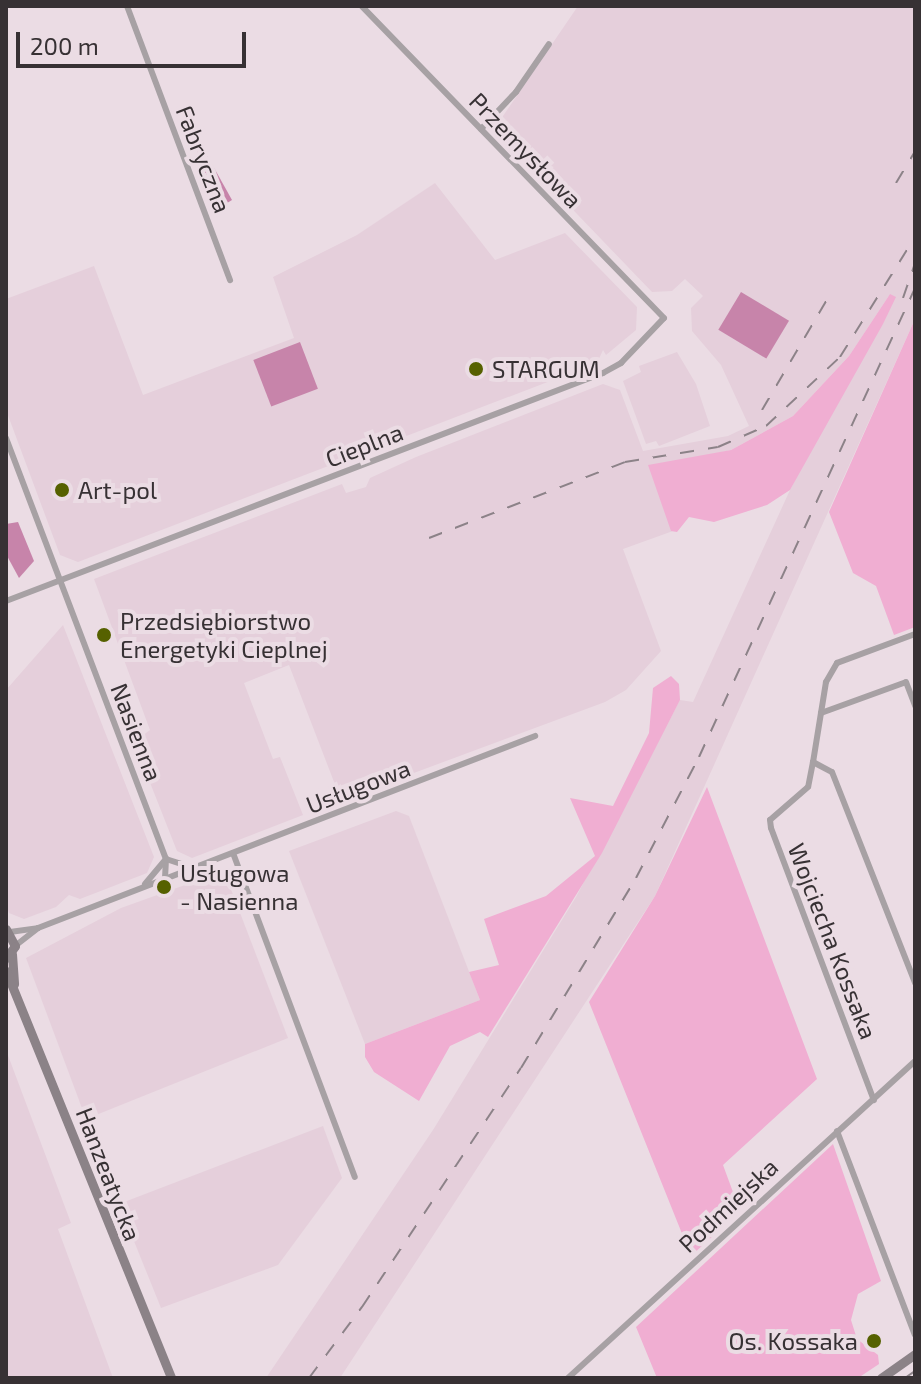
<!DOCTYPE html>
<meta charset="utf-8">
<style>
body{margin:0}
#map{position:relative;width:921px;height:1384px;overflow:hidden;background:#ebdce4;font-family:"Exo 2",sans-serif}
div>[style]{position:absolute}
.built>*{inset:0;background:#e5cfdb}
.green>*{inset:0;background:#f0aed2}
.water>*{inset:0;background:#c784aa;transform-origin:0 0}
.street>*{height:6px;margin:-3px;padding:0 3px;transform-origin:3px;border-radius:3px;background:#a7a1a4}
.secondary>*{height:9px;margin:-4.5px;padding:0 4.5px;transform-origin:4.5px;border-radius:4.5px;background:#8b8287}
.rail>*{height:2px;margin-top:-1px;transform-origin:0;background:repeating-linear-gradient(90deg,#8c8288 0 14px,transparent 0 28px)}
.dots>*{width:22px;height:22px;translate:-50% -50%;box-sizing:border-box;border:4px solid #ebdce4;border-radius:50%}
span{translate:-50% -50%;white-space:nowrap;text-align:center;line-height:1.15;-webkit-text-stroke:8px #ebdce4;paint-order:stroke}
.street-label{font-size:24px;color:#373134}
.poi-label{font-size:24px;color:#373134}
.left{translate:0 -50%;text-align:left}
.right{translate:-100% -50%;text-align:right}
.frame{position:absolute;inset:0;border:8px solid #373134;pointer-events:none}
.scale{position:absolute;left:16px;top:32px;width:230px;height:36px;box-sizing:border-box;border:4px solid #373134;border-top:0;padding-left:10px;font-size:24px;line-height:28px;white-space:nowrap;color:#373134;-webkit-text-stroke:6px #ebdce4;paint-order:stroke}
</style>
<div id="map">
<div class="built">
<i style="clip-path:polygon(578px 6px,915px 6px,915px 319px,655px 896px,340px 1378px,266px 1378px,433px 1130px,576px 897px,680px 700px,693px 702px,790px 490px,890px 294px,849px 356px,793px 416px,731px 450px,695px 458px,673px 531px,623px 549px,661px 651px,626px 690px,605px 702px,341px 800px,289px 665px,244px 683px,273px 759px,280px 757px,303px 815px,192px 858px,177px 851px,134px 742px,150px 730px,94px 579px,342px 484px,346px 493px,366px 487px,370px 478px,416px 457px,603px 384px,620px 390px,643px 451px,728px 436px,749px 426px,721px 365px,692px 331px,691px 308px,703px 296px,685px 279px,672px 291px,652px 292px,503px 137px,503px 116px)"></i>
<i style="clip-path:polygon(435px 183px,495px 260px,565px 233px,637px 307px,636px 330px,606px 355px,603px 350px,597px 363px,78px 562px,60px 555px,6px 410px,6px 299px,94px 266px,143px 395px,294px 338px,273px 277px,357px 235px)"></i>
<i style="clip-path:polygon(677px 352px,696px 384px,710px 426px,659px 446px,656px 441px,646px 444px,623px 381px,641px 372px,639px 366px)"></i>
<i style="clip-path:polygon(63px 625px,154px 857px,147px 873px,80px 899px,69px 895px,56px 907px,24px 919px,9px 913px,6px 905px,6px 690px)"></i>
<i style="clip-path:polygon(396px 811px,409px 816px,480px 1000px,365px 1044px,289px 851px)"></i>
<i style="clip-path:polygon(224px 871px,288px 1038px,86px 1119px,26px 958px,121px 908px)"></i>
<i style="clip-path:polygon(6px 1050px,71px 1223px,58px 1229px,113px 1378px,6px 1378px)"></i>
<i style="clip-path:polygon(323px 1126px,342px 1178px,278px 1265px,161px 1308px,119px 1204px)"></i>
</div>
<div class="green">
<i style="clip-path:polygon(890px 294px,896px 297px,883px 324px,790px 490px,767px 505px,714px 522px,689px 517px,677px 532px,671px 531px,648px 465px,731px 450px,793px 416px,849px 356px)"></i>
<i style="clip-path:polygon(915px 319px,915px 627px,894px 635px,876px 586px,853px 573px,829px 512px)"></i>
<i style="clip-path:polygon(671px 676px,679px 684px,680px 700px,602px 853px,488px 1037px,480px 1032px,450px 1046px,419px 1101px,374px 1072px,365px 1057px,365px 1044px,480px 1000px,469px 972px,499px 965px,484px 919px,546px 896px,595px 856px,570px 798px,613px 806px,649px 733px,653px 688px)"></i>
<i style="clip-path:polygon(707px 787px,817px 1079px,723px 1165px,740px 1211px,691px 1256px,589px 1002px,655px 896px)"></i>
<i style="clip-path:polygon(833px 1144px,881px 1281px,858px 1294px,851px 1320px,857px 1339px,878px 1355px,879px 1364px,858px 1378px,657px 1378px,636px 1327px)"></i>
</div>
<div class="water">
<i style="clip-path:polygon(203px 148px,232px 200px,219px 208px,197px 151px)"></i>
<i style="left:741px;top:292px;width:56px;height:44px;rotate:31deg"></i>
<i style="left:300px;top:342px;width:50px;height:50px;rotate:69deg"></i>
<i style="clip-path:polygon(18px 522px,34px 561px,19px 578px,6px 554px,6px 524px)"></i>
</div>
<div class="street">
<i style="left:127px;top:6px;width:293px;rotate:69.4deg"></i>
<i style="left:481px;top:129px;width:51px;rotate:-46.6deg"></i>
<i style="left:516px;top:92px;width:58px;rotate:-55.5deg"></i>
<i style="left:6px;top:438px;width:450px;rotate:69.2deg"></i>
<i style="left:166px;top:859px;width:20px;rotate:93deg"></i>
<i style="left:6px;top:601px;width:639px;rotate:-20.9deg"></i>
<i style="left:603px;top:373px;width:21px;rotate:-29deg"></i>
<i style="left:621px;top:363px;width:62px;rotate:-46.3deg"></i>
<i style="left:664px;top:318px;width:434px;rotate:-134.1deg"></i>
<i style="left:915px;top:634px;width:83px;rotate:159.6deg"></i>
<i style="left:837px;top:663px;width:22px;rotate:120deg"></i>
<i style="left:826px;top:682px;width:81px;rotate:99.2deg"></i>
<i style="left:813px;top:762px;width:21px;rotate:28deg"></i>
<i style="left:832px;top:772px;width:227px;rotate:68.5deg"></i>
<i style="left:821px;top:713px;width:90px;rotate:-20deg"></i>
<i style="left:906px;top:682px;width:26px;rotate:69deg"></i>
<i style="left:813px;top:762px;width:25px;rotate:101deg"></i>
<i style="left:808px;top:787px;width:50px;rotate:139deg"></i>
<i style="left:770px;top:820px;width:8px;rotate:83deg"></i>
<i style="left:771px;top:828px;width:291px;rotate:69.3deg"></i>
<i style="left:233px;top:853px;width:346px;rotate:69.4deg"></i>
<i style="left:166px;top:859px;width:28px;rotate:18deg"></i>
<i style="left:145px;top:884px;width:33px;rotate:-50deg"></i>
<i style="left:10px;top:932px;width:28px;rotate:-8deg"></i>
<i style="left:38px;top:928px;width:533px;rotate:-21.12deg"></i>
<i style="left:15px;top:946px;width:29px;rotate:-38deg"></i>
<i style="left:837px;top:1131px;width:218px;rotate:69.1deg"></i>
<i style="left:568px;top:1378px;width:470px;rotate:-42.4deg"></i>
</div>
<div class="secondary">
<i style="left:6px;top:929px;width:19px;rotate:62deg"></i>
<i style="left:15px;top:946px;width:15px;rotate:127deg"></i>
<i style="left:12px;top:954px;width:30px;rotate:86deg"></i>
<i style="left:6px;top:971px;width:439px;rotate:67.9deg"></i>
<i style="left:881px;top:1378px;width:42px;rotate:-35.2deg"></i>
</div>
<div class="rail">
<i style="left:896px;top:183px;width:37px;rotate:-59deg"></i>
<i style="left:903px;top:298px;width:36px;rotate:-71deg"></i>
<i style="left:762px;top:410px;width:138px;rotate:-59.5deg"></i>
<i style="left:429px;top:538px;width:210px;rotate:-21.2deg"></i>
<i style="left:625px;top:462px;width:94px;rotate:-9.2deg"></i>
<i style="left:718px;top:447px;width:52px;rotate:-23.6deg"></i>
<i style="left:766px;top:426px;width:101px;rotate:-43deg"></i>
<i style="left:840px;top:357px;width:142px;rotate:-58deg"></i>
<i style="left:309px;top:1378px;width:89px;rotate:-53.3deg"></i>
<i style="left:362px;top:1307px;width:287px;rotate:-56.4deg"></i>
<i style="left:521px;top:1068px;width:222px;rotate:-58.8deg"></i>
<i style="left:636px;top:878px;width:136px;rotate:-62.5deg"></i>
<i style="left:699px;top:757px;width:516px;rotate:-65.27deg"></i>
<i style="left:905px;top:1378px;width:12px;rotate:-35deg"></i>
</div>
<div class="dots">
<i style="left:476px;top:369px;background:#566100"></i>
<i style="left:62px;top:490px;background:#566100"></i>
<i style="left:104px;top:635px;background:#566100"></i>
<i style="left:164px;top:887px;background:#566100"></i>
<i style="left:874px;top:1341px;background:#566100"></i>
</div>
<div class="street-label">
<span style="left:526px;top:150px;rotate:46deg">Przemysłowa</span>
<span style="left:204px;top:159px;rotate:69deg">Fabryczna</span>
<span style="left:364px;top:445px;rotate:-21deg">Cieplna</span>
<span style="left:137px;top:732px;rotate:69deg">Nasienna</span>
<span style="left:358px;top:786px;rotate:-21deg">Usługowa</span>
<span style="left:833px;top:941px;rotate:69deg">Wojciecha Kossaka</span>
<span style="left:109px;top:1174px;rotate:69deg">Hanzeatycka</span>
<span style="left:728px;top:1205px;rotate:-43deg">Podmiejska</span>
</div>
<div class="poi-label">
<span class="left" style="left:492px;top:369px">STARGUM</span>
<span class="left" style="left:78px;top:490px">Art-pol</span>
<span class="left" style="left:120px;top:635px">Przedsiębiorstwo<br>Energetyki Cieplnej</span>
<span class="left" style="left:180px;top:887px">Usługowa<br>- Nasienna</span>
<span class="right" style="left:858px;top:1341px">Os. Kossaka</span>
</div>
<div class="frame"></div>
<div class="scale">200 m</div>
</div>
